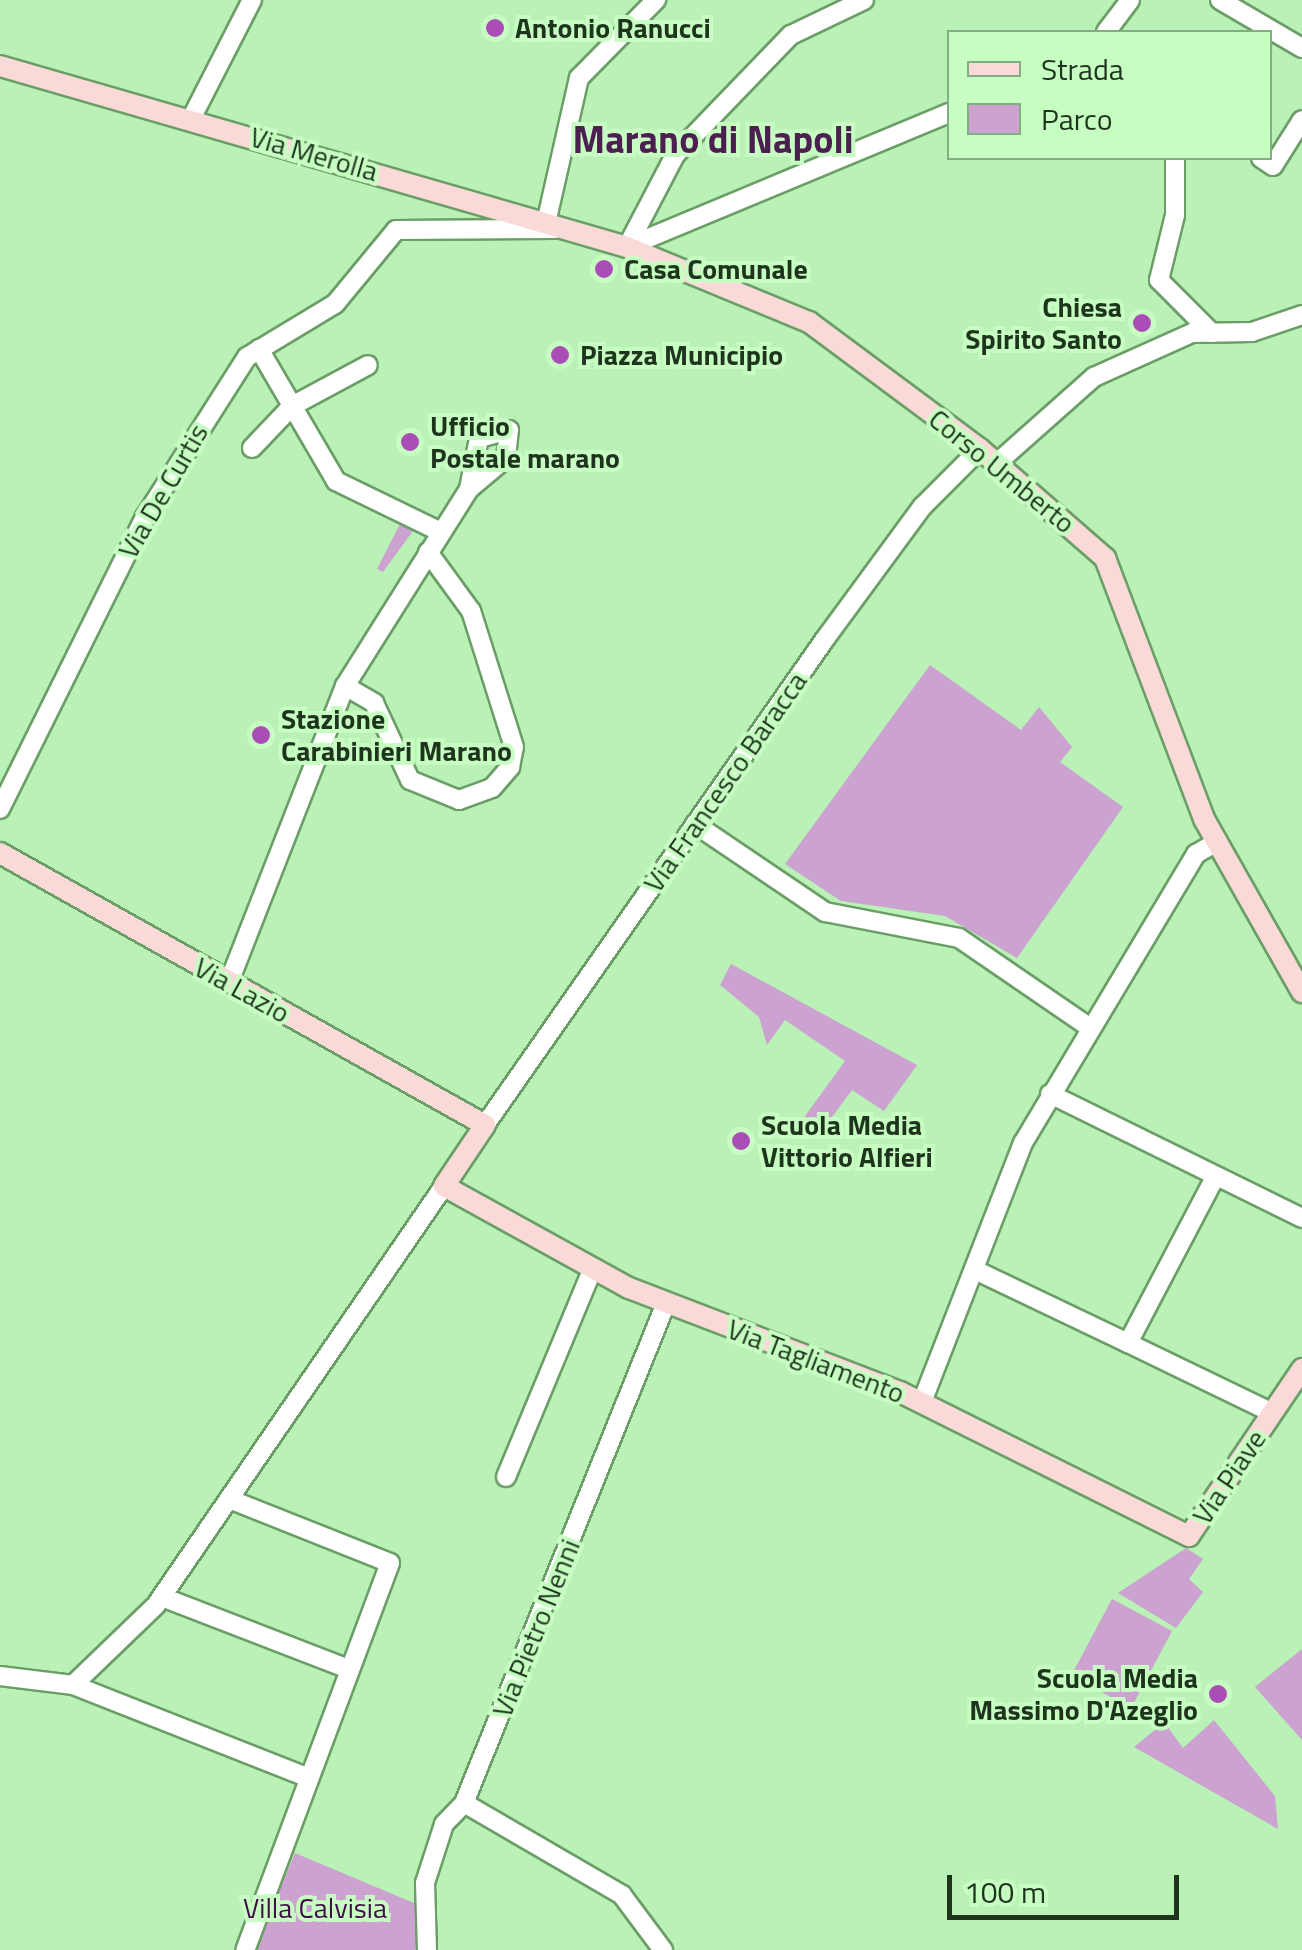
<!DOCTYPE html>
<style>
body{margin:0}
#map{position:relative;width:1302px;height:1950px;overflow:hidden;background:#baf1b6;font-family:"Titillium Web",sans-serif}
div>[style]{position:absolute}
.green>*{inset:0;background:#cca2d1;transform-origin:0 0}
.roads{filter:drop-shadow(2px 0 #6b9e67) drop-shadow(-2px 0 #6b9e67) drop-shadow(0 2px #6b9e67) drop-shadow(0 -2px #6b9e67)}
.minor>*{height:18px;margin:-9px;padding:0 9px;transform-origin:9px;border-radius:9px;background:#fff}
.major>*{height:20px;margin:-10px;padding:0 10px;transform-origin:10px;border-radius:10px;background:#fadad9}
.dots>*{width:28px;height:28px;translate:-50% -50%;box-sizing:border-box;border:5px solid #c7ffc3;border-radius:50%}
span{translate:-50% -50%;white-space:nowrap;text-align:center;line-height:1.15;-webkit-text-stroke:8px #c7ffc3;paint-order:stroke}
.poi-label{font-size:28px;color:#1e341d;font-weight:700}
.left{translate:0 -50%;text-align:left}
.right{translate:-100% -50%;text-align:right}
.street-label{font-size:28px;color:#1e341d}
.park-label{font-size:28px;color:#410d48}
.district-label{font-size:38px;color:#4c1f51;font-weight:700}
.legend{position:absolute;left:947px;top:30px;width:325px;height:130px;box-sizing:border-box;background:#c7ffc3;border:2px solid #83ae81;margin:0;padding:12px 18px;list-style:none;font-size:30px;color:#1e341d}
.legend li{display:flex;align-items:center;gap:20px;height:50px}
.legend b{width:50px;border:2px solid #83ae81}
.scale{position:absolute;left:947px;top:1875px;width:232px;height:45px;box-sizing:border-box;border:5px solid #1e341d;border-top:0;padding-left:12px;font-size:30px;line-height:35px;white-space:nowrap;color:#1e341d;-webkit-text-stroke:8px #c7ffc3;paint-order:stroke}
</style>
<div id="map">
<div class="green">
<i style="clip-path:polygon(404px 516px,418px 524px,383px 572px,377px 569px)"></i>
<i style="clip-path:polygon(930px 665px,1021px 730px,1039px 707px,1072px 747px,1060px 762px,1123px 807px,1017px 958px,945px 916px,841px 901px,785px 864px)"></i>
<i style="clip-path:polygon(731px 964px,917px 1065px,884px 1111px,852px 1090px,818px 1136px,800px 1123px,845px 1061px,785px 1020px,767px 1045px,759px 1017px,720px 985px)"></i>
<i style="clip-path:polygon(1186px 1548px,1203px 1559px,1189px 1579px,1203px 1592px,1176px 1628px,1118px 1593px)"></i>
<i style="left:1112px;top:1599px;width:68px;height:87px;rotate:28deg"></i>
<i style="clip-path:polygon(1302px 1649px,1302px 1740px,1255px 1687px)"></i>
<i style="clip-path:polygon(1177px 1712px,1169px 1729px,1183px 1748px,1214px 1720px,1275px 1796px,1278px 1829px,1134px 1747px)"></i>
<i style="clip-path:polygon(295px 1853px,421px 1906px,416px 1950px,254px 1950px)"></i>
</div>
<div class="roads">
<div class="minor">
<i style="left:1220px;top:0;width:95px;rotate:30.3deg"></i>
<i style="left:1106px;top:32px;width:40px;rotate:-53deg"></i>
<i style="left:191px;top:119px;width:134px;rotate:-62.9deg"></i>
<i style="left:1175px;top:158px;width:57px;rotate:90deg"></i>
<i style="left:1175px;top:215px;width:67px;rotate:103.8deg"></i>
<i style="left:1159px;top:280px;width:75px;rotate:45deg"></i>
<i style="left:1261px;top:158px;width:14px;rotate:34deg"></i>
<i style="left:1273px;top:166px;width:54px;rotate:-57.8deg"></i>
<i style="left:546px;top:223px;width:149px;rotate:-77.2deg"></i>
<i style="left:579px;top:78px;width:110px;rotate:-45.4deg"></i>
<i style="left:627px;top:247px;width:104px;rotate:-62.4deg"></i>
<i style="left:675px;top:155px;width:167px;rotate:-46deg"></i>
<i style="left:791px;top:35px;width:81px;rotate:-25.6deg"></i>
<i style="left:627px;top:247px;width:349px;rotate:-22.6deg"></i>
<i style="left:259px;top:349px;width:153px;rotate:59.7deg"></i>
<i style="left:336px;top:481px;width:117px;rotate:25.9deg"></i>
<i style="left:252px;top:448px;width:58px;rotate:-46.4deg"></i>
<i style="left:292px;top:406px;width:86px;rotate:-28.3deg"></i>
<i style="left:997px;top:463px;width:130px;rotate:-41.6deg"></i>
<i style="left:1094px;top:377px;width:107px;rotate:-24.2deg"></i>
<i style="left:1192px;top:333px;width:60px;rotate:-1deg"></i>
<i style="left:1252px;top:332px;width:53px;rotate:-18.8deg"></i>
<i style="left:345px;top:686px;width:34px;rotate:30deg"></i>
<i style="left:374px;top:703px;width:85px;rotate:64.9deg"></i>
<i style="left:410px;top:780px;width:53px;rotate:22.2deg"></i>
<i style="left:459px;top:800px;width:35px;rotate:-20deg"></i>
<i style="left:492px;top:788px;width:28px;rotate:-49deg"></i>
<i style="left:510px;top:767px;width:20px;rotate:-79deg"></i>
<i style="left:514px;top:747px;width:143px;rotate:-107.5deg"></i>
<i style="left:471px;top:611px;width:73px;rotate:-126.1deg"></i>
<i style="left:0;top:809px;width:326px;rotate:-63.6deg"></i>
<i style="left:145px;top:517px;width:190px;rotate:-57.5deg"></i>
<i style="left:247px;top:357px;width:103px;rotate:-31.1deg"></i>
<i style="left:335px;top:304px;width:96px;rotate:-50.5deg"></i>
<i style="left:396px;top:230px;width:159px;rotate:-0.4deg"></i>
<i style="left:695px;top:824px;width:157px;rotate:34.1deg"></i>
<i style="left:825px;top:912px;width:136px;rotate:11deg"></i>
<i style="left:959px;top:938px;width:158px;rotate:34.4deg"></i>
<i style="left:229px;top:982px;width:318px;rotate:-68.6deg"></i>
<i style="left:345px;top:686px;width:233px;rotate:-57.8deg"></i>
<i style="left:469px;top:489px;width:48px;rotate:-40deg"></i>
<i style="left:506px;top:458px;width:28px;rotate:-84deg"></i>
<i style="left:509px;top:430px;width:31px;rotate:165deg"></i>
<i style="left:479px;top:438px;width:52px;rotate:101.1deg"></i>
<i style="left:1050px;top:1094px;width:281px;rotate:26.2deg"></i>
<i style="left:485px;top:1125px;width:593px;rotate:-55.02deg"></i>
<i style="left:825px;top:639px;width:164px;rotate:-53.7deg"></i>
<i style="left:922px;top:507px;width:82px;rotate:-45deg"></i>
<i style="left:975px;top:1270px;width:170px;rotate:25.5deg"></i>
<i style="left:1128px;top:1343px;width:187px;rotate:-62.3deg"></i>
<i style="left:1128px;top:1343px;width:161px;rotate:25.8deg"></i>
<i style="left:922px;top:1402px;width:278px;rotate:-68.7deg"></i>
<i style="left:1023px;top:1143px;width:337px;rotate:-59.1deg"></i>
<i style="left:1196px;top:854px;width:22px;rotate:-30deg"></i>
<i style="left:506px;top:1477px;width:226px;rotate:-67.4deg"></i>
<i style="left:229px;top:1499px;width:173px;rotate:21.7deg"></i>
<i style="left:390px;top:1563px;width:413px;rotate:110.5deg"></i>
<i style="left:162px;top:1597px;width:192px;rotate:21.1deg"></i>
<i style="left:0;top:1676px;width:74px;rotate:7deg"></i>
<i style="left:73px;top:1685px;width:115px;rotate:-43.9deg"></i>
<i style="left:156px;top:1605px;width:508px;rotate:-55.5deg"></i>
<i style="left:73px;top:1685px;width:254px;rotate:21.5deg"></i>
<i style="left:464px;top:1803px;width:183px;rotate:30.2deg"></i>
<i style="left:622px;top:1895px;width:69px;rotate:53.3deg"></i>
<i style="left:427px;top:1950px;width:67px;rotate:-91.7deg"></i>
<i style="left:425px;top:1883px;width:62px;rotate:-72.1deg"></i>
<i style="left:444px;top:1824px;width:29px;rotate:-46deg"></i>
<i style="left:464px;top:1803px;width:539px;rotate:-68deg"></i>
</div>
<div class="major">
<i style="left:0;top:66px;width:653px;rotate:16.1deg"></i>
<i style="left:627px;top:247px;width:197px;rotate:22.4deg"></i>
<i style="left:809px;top:322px;width:213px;rotate:36.6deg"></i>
<i style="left:980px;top:449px;width:166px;rotate:41.1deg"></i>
<i style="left:1105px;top:558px;width:279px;rotate:69.2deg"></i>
<i style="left:1204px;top:819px;width:199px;rotate:60.5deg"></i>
<i style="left:0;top:853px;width:556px;rotate:29.28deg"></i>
<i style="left:485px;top:1125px;width:73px;rotate:123.9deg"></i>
<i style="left:444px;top:1186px;width:211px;rotate:28.9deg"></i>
<i style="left:629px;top:1288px;width:290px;rotate:21deg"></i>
<i style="left:900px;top:1392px;width:323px;rotate:26.5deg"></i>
<i style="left:1189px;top:1536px;width:202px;rotate:-55.9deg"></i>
</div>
</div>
<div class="dots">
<i style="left:495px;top:28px;background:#aa4db6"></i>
<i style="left:604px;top:269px;background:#aa4db6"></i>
<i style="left:1142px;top:323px;background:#aa4db6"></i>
<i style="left:560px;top:355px;background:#aa4db6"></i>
<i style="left:410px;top:442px;background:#aa4db6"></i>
<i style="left:261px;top:735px;background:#aa4db6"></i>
<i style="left:741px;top:1141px;background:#aa4db6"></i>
<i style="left:1218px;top:1694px;background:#aa4db6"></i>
</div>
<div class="poi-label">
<span class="left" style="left:515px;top:28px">Antonio Ranucci</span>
<span class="left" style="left:624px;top:269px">Casa Comunale</span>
<span class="right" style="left:1122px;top:323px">Chiesa<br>Spirito Santo</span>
<span class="left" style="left:580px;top:355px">Piazza Municipio</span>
<span class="left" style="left:430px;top:442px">Ufficio<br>Postale marano</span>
<span class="left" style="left:281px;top:735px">Stazione<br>Carabinieri Marano</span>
<span class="left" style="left:761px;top:1141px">Scuola Media<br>Vittorio Alfieri</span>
<span class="right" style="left:1198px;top:1694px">Scuola Media<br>Massimo D'Azeglio</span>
</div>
<div class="street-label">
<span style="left:314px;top:154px;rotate:16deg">Via Merolla</span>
<span style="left:1002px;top:471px;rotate:39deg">Corso Umberto</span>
<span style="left:163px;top:491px;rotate:-60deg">Via De Curtis</span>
<span style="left:725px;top:782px;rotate:-55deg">Via Francesco Baracca</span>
<span style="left:242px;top:990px;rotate:29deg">Via Lazio</span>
<span style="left:816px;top:1361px;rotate:21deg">Via Tagliamento</span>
<span style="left:1229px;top:1477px;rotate:-56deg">Via Piave</span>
<span style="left:536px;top:1628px;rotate:-68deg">Via Pietro Nenni</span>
</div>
<div class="park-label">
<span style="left:315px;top:1908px">Villa Calvisia</span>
</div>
<div class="district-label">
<span style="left:713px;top:140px">Marano di Napoli</span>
</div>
<ul class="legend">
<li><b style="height:12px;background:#fadad9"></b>Strada</li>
<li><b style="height:28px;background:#cca2d1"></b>Parco</li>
</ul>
<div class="scale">100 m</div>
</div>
